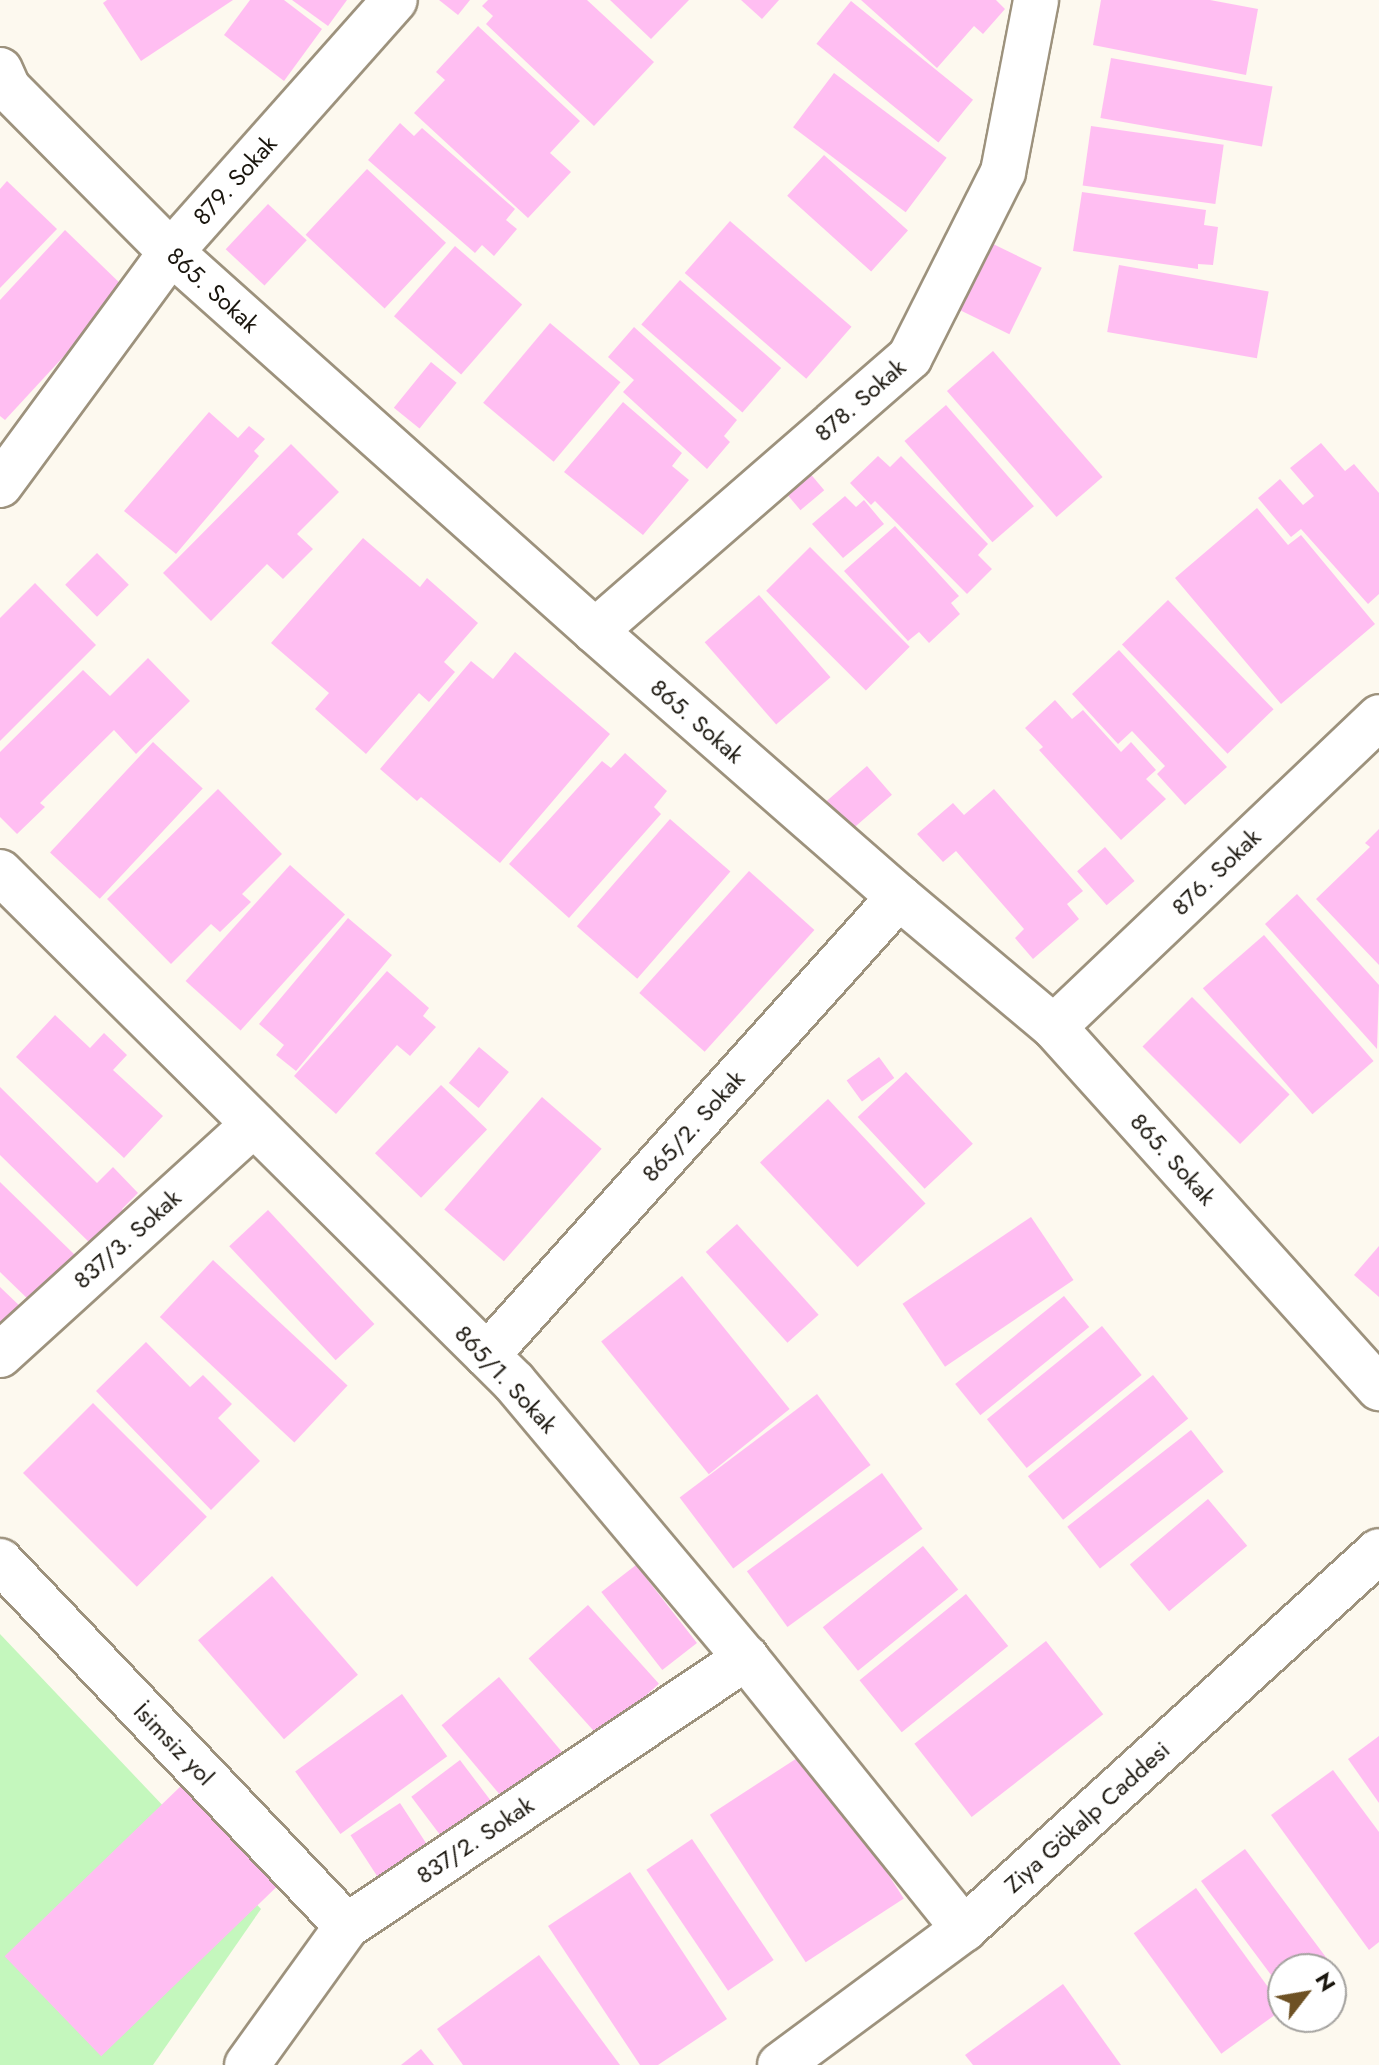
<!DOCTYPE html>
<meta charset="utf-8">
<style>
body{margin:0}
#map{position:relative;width:1379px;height:2065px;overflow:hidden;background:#fdf9ef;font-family:Jost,sans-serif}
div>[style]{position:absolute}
.green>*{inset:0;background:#c4f7bd}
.building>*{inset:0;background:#ffbef2;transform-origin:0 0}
.roads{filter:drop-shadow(2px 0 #9d927d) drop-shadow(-2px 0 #9d927d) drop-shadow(0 2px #9d927d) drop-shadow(0 -2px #9d927d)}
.minor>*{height:44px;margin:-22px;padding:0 22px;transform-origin:22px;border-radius:22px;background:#fff}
.secondary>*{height:44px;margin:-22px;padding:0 22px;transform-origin:22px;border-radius:22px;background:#fff}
span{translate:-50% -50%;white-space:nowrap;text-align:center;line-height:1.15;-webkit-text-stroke:7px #fff;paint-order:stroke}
.street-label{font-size:24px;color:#1b170f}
.north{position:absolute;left:1267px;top:1953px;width:80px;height:80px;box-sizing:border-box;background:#fff;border:2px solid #a4a29f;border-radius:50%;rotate:59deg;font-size:22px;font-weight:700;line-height:32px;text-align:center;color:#1b170f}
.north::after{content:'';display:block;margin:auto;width:28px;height:36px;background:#6e5124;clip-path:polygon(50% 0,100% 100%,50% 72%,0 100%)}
</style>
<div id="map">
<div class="green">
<i style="clip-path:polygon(0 1634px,261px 1909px,153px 2065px,0 2065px)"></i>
</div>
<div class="building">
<i style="clip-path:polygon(107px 0,233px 0,141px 61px,103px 3px)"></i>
<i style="clip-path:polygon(250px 0,284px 0,322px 29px,284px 81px,224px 35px)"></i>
<i style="clip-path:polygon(292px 0,347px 0,328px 26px)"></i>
<i style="clip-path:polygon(439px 0,470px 0,458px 15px)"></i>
<i style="clip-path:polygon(488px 0,587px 0,654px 62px,594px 126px,486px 24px,493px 16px,482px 6px)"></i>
<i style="clip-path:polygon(610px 0,689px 0,651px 39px)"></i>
<i style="clip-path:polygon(741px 0,779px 0,762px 19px)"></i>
<i style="clip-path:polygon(861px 0,996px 0,1005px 9px,983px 34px,974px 26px,937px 68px)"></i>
<i style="clip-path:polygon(1101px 0,1210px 0,1258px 9px,1246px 75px,1093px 45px)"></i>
<i style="left:851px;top:1px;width:157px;height:55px;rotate:39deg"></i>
<i style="clip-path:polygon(478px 26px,580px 121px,550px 153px,571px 172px,528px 218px,414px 113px,445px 80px,436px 72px)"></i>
<i style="left:1111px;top:58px;width:164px;height:61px;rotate:10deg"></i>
<i style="left:834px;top:73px;width:141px;height:68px;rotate:37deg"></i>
<i style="clip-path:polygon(400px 123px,414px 136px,422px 128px,515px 209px,506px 220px,517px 229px,494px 256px,482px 245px,475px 253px,368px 160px)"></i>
<i style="left:1091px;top:126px;width:134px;height:60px;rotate:8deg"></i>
<i style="left:824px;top:155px;width:113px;height:55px;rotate:42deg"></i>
<i style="left:367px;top:169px;width:108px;height:90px;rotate:43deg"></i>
<i style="clip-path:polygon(7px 181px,57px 229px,0 288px,0 189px)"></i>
<i style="clip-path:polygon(1082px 192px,1206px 210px,1204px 225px,1218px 227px,1213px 265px,1198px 264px,1198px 269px,1073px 251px)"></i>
<i style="left:268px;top:204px;width:53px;height:62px;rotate:43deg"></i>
<i style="left:730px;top:221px;width:161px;height:69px;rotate:41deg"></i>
<i style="clip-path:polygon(65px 230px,126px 289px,5px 420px,0 416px,0 300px)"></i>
<i style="left:987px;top:241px;width:61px;height:74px;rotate:26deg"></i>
<i style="left:455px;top:246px;width:89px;height:93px;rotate:41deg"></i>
<i style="left:1119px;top:265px;width:152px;height:68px;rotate:10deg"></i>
<i style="left:680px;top:280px;width:134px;height:59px;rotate:41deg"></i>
<i style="left:550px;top:323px;width:92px;height:104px;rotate:40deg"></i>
<i style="clip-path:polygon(634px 327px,737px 420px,724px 436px,730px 442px,707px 469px,623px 392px,634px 380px,608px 357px)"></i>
<i style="left:993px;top:351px;width:167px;height:61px;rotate:49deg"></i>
<i style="left:431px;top:362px;width:33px;height:59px;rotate:39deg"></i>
<i style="clip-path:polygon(623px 402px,682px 453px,672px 466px,689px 480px,643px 535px,564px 472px)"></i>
<i style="left:946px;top:405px;width:134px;height:55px;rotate:49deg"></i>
<i style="clip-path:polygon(209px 412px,238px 438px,249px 426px,265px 439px,254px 451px,259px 456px,176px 554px,124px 511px)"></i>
<i style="clip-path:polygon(1321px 443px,1345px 471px,1354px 464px,1379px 493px,1379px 594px,1368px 604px,1301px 529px,1291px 537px,1258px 498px,1280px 479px,1303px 505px,1314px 496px,1290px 468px)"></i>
<i style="clip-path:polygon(291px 444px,339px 492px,297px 534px,313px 549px,283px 579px,267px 564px,211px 621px,163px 573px)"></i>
<i style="clip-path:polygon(878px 456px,890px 467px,901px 456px,988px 544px,978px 555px,992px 569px,967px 594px,875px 501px,871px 505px,850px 483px)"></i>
<i style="left:803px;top:465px;width:33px;height:31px;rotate:50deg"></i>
<i style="clip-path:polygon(845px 496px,856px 507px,864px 500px,884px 524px,843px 558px,812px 524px)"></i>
<i style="clip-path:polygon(1257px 508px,1288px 545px,1301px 535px,1375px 624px,1281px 704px,1175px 578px)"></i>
<i style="clip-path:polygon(895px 526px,959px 596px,951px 603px,960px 614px,929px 643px,919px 632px,908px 641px,844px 571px)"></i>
<i style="clip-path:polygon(363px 538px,420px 587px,427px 578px,478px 623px,444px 662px,455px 672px,429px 702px,419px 693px,366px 754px,315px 709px,329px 693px,271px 643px)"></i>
<i style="left:810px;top:547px;width:141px;height:62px;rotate:45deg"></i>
<i style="left:97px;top:553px;width:45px;height:45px;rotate:45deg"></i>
<i style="clip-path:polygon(35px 583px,96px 645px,0 741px,0 618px)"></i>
<i style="left:759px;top:595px;width:109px;height:72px;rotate:49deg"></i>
<i style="left:1168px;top:600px;width:152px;height:64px;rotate:46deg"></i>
<i style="clip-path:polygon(1119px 650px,1227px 767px,1185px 805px,1157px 774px,1165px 766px,1132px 731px,1118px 744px,1072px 694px)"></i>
<i style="clip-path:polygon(515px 652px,610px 734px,500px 863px,421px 797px,417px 801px,380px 769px,471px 661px,493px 679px)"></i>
<i style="clip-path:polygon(148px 658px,190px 701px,136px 754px,114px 730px,40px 803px,45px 807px,17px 834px,0 817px,0 752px,83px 670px,110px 696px)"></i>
<i style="clip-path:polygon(1055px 700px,1072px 719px,1083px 710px,1121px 752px,1131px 742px,1156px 770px,1146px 779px,1166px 799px,1121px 840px,1039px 750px,1043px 747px,1025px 728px)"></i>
<i style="left:153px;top:742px;width:68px;height:151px;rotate:43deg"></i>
<i style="clip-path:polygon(625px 753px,667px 791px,654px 807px,661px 814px,569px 918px,509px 864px,602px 761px,611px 768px)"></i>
<i style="left:867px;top:766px;width:38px;height:58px;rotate:49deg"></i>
<i style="clip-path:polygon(218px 789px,282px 854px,242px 894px,251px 902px,220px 932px,211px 924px,171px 964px,107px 899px)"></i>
<i style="clip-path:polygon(994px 789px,1083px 891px,1067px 904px,1079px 919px,1033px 959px,1015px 938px,1024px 929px,956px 851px,943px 862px,917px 834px,953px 803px,964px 815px)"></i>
<i style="left:670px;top:819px;width:80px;height:142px;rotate:41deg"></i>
<i style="clip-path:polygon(1379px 829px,1379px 965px,1316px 899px,1370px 847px,1365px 843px)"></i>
<i style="left:1105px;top:847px;width:45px;height:37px;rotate:49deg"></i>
<i style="left:290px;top:865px;width:74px;height:156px;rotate:42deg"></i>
<i style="left:749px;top:871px;width:88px;height:164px;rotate:42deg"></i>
<i style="clip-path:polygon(1297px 894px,1379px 985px,1377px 1049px,1265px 924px)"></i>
<i style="clip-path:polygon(348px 918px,392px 955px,296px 1071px,276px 1055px,284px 1045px,259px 1024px)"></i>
<i style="left:1264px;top:935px;width:167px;height:81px;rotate:49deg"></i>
<i style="clip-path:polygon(387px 971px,429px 1008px,423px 1016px,436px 1027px,410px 1056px,397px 1045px,336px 1114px,294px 1076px)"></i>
<i style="left:1192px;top:997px;width:138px;height:70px;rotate:45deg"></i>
<i style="clip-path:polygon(55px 1015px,90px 1048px,104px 1033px,127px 1055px,113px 1070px,163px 1116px,124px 1158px,16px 1057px)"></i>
<i style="left:479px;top:1047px;width:39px;height:47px;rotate:40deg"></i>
<i style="left:879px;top:1057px;width:26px;height:40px;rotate:54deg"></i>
<i style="left:906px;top:1072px;width:98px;height:66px;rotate:47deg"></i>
<i style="left:441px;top:1085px;width:64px;height:95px;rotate:44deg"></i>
<i style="clip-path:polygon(0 1087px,97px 1183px,113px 1167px,138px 1193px,122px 1209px,126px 1213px,94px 1247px,0 1155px)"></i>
<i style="left:542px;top:1097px;width:79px;height:149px;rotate:41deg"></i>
<i style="left:828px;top:1099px;width:143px;height:93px;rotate:47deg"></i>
<i style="clip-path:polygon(0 1182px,77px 1257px,32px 1303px,0 1272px)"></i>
<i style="left:268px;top:1210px;width:156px;height:53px;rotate:47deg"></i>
<i style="left:1031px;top:1217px;width:76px;height:155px;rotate:56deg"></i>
<i style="left:737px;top:1224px;width:122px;height:42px;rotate:48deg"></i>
<i style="clip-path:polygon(1379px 1246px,1379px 1297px,1354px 1275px)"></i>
<i style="left:213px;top:1260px;width:184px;height:78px;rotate:43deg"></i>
<i style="left:682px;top:1276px;width:171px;height:104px;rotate:51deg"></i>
<i style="clip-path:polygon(0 1287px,24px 1310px,0 1335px)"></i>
<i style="left:1064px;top:1296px;width:40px;height:140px;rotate:51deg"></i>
<i style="left:1102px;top:1326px;width:63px;height:148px;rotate:51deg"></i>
<i style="clip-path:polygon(146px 1342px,190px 1387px,203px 1375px,232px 1404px,218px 1418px,260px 1461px,211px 1510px,96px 1391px)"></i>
<i style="left:1153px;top:1375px;width:56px;height:161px;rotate:51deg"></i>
<i style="left:817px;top:1394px;width:89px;height:172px;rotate:53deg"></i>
<i style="left:93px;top:1403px;width:161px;height:99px;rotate:45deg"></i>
<i style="left:1191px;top:1430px;width:53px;height:157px;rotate:52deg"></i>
<i style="left:882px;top:1473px;width:69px;height:167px;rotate:54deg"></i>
<i style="left:1208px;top:1499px;width:61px;height:102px;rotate:50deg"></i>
<i style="left:923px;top:1546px;width:56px;height:129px;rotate:51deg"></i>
<i style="left:636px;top:1565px;width:99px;height:44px;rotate:52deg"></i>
<i style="left:272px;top:1576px;width:131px;height:98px;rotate:49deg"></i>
<i style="left:966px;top:1594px;width:67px;height:137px;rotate:51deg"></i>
<i style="left:588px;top:1605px;width:106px;height:80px;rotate:48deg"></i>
<i style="left:1046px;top:1641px;width:93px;height:167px;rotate:52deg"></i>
<i style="left:499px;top:1677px;width:99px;height:75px;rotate:50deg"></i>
<i style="left:402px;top:1694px;width:77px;height:132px;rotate:54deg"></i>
<i style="clip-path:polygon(1379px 1736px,1379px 1803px,1348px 1759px)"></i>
<i style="left:808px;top:1751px;width:176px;height:117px;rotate:57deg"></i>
<i style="left:460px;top:1760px;width:59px;height:61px;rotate:53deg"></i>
<i style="clip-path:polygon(1333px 1770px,1379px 1832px,1379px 1942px,1369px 1950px,1271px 1815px)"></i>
<i style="left:183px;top:1784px;width:139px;height:248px;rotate:46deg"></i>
<i style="left:400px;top:1803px;width:59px;height:59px;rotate:57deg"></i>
<i style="left:692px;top:1839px;width:146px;height:55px;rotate:56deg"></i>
<i style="clip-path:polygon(1245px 1849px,1331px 1964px,1324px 1969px,1283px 1969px,1283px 1991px,1201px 1881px)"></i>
<i style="clip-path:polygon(630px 1872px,727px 2019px,658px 2065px,640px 2065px,548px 1926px)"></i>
<i style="left:1196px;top:1888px;width:149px;height:77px;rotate:54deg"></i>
<i style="clip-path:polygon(539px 1955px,620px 2065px,463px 2065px,437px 2029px)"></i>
<i style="clip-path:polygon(1063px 1984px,1121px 2065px,973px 2065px,965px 2055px)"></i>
<i style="clip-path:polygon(421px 2049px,434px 2065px,401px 2065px)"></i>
</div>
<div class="roads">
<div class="minor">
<i style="left:0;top:70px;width:20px;rotate:66deg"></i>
<i style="left:8px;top:88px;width:231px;rotate:45.2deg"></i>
<i style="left:171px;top:252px;width:569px;rotate:41.79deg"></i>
<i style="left:595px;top:631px;width:404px;rotate:41.2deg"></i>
<i style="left:899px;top:897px;width:202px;rotate:40deg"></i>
<i style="left:1054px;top:1027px;width:486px;rotate:48deg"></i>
<i style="left:0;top:485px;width:289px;rotate:-53.7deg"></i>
<i style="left:171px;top:252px;width:337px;rotate:-48.4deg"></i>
<i style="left:595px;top:631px;width:417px;rotate:-41deg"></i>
<i style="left:910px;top:357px;width:207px;rotate:-63.3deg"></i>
<i style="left:1003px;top:172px;width:175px;rotate:-79.1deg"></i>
<i style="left:0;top:872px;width:724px;rotate:44.78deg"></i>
<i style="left:514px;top:1382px;width:361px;rotate:50deg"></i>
<i style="left:746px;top:1658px;width:348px;rotate:51.2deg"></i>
<i style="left:1054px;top:1027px;width:449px;rotate:-43.6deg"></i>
<i style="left:0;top:1355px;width:343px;rotate:-42.3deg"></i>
<i style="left:487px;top:1355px;width:616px;rotate:-48.03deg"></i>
<i style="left:0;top:1561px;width:504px;rotate:46.45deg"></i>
<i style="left:247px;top:2065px;width:171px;rotate:-54.3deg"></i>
<i style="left:347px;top:1926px;width:481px;rotate:-33.9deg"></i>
</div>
<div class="secondary">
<i style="left:780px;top:2065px;width:229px;rotate:-36.5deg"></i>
<i style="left:964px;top:1929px;width:561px;rotate:-42.33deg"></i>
</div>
</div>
<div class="street-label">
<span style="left:235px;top:180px;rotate:-48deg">879. Sokak</span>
<span style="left:213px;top:290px;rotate:42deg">865. Sokak</span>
<span style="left:860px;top:400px;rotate:-41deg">878. Sokak</span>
<span style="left:697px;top:721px;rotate:41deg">865. Sokak</span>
<span style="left:1216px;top:872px;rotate:-44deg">876. Sokak</span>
<span style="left:693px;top:1126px;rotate:-48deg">865/2. Sokak</span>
<span style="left:1173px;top:1159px;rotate:48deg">865. Sokak</span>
<span style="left:127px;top:1239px;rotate:-42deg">837/3. Sokak</span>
<span style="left:506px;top:1379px;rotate:47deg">865/1. Sokak</span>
<span style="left:174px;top:1744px;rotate:46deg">İsimsiz yol</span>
<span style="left:1087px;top:1817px;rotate:-42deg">Ziya Gökalp Caddesi</span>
<span style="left:475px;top:1840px;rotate:-34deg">837/2. Sokak</span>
</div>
<div class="north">N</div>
</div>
